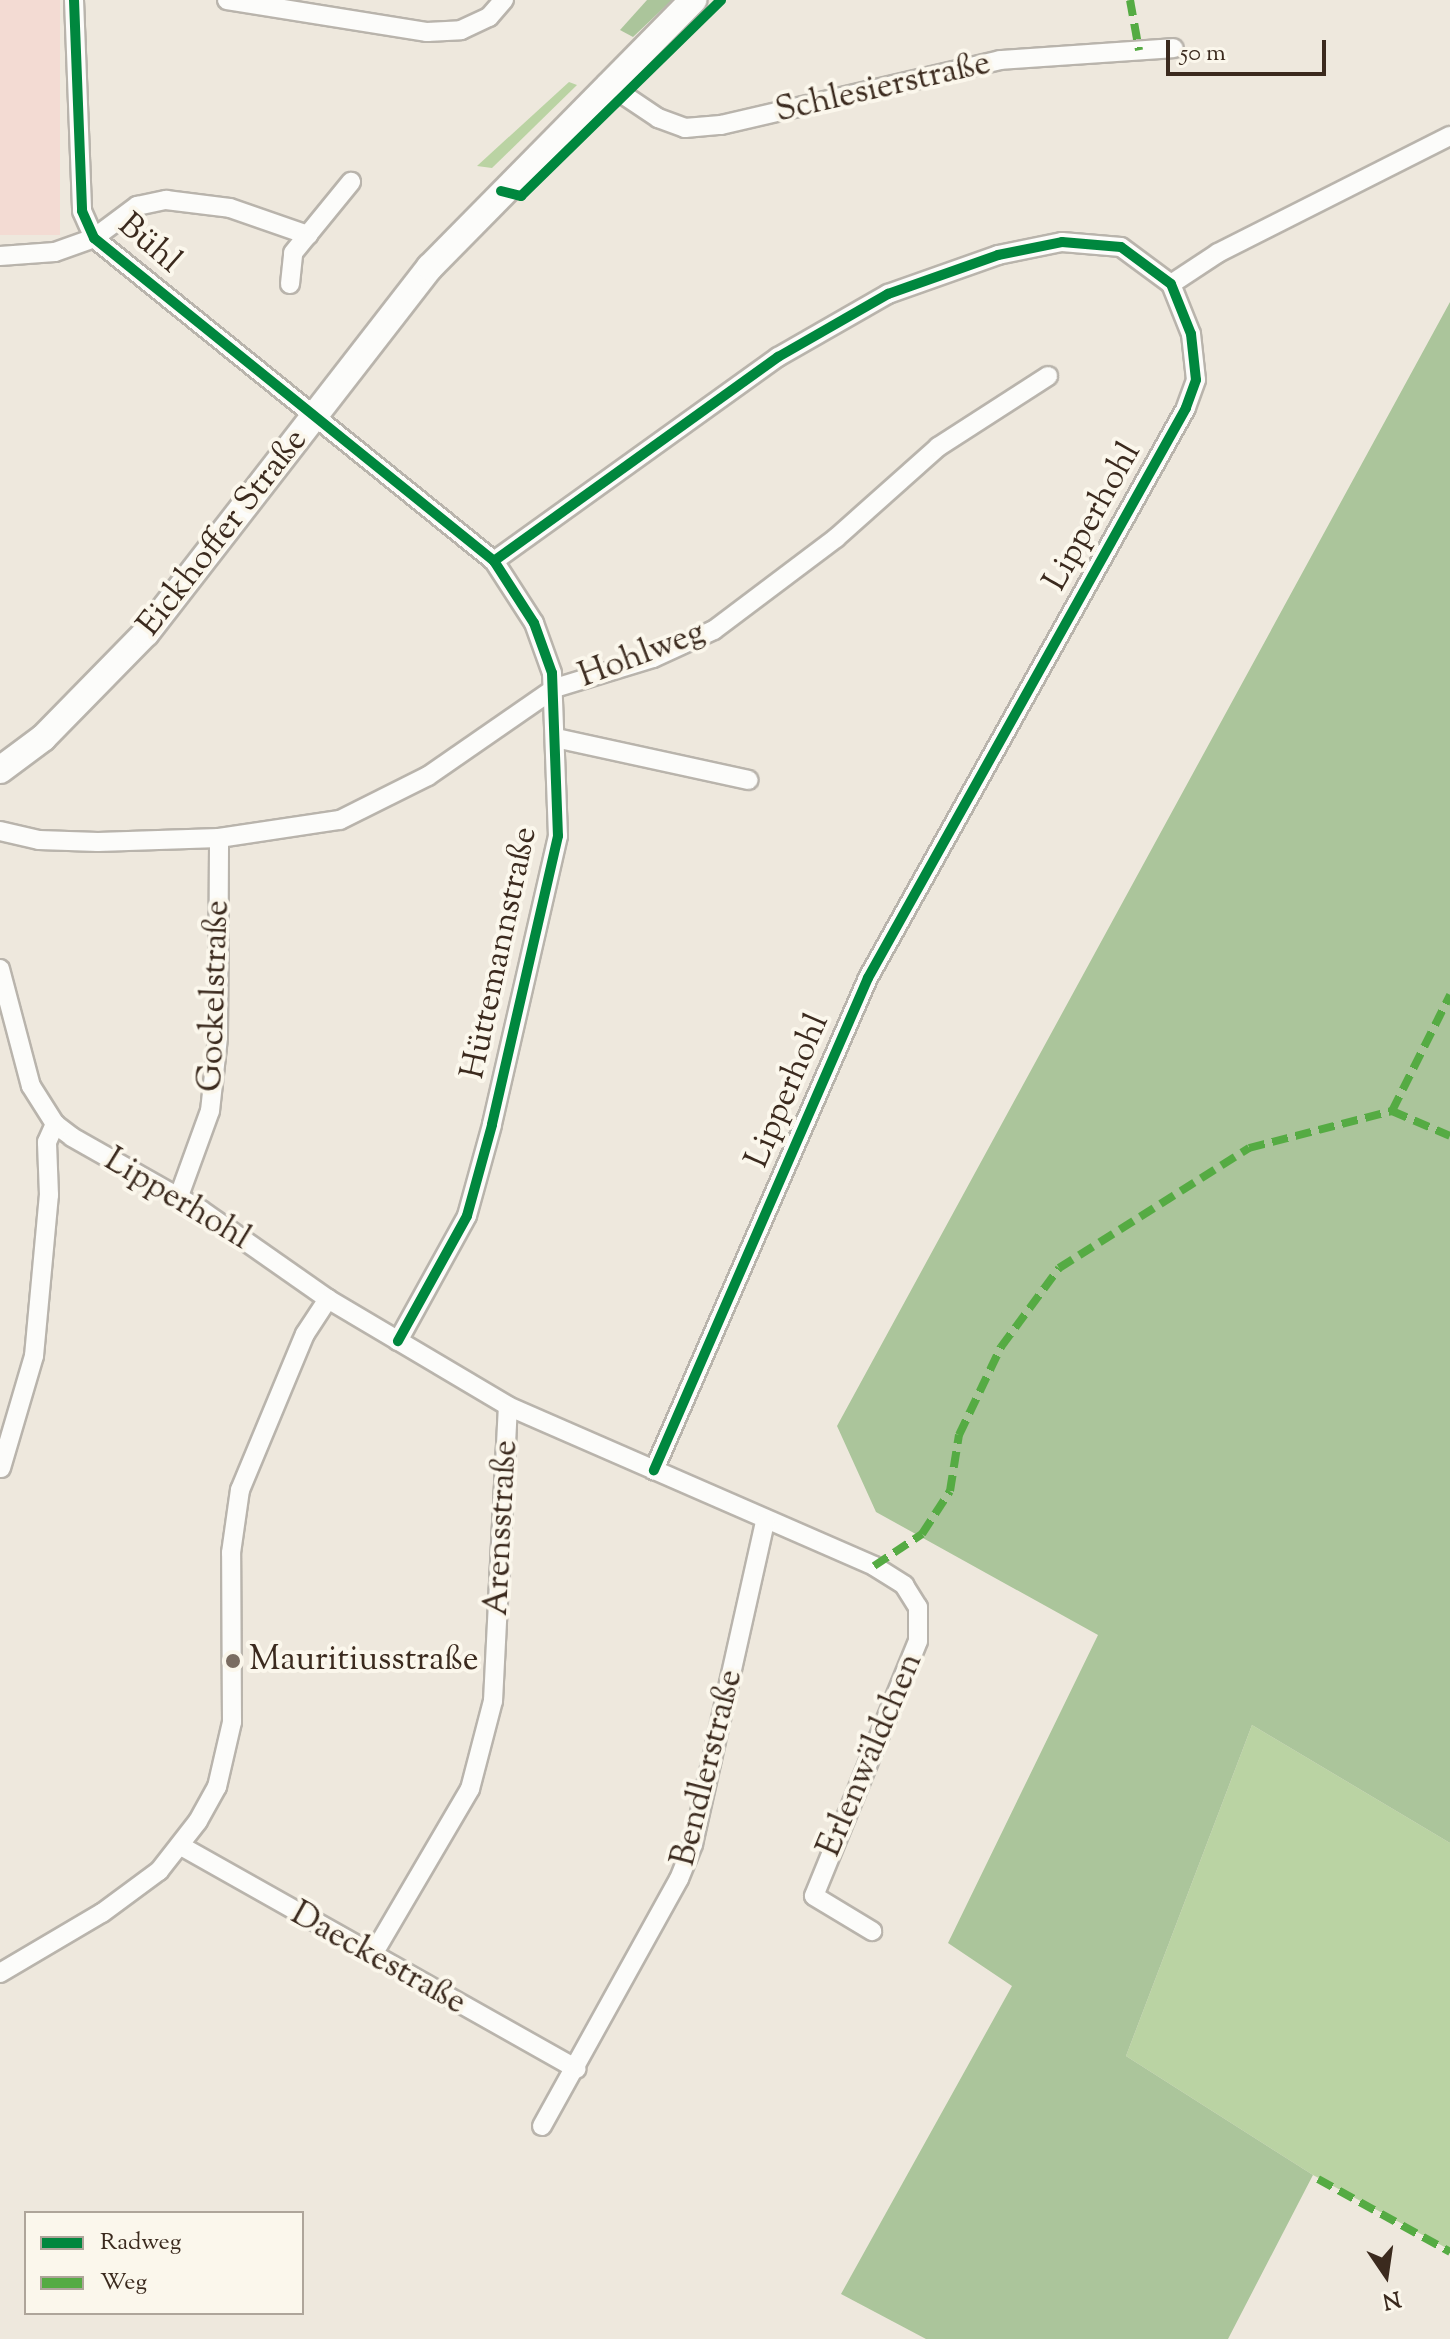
<!DOCTYPE html>
<meta charset="utf-8">
<style>
body{margin:0}
#map{position:relative;width:1450px;height:2339px;overflow:hidden;background:#eee8dd;font-family:"Sorts Mill Goudy",serif}
div>[style]{position:absolute}
.built>*{inset:0;background:#f3dbd3;transform-origin:0 0}
.green>*{inset:0;background:#bad3a3}
.forest>*{inset:0;background:#abc59b}
.roads{filter:drop-shadow(2px 0 #b9b4ac) drop-shadow(-2px 0 #b9b4ac) drop-shadow(0 2px #b9b4ac) drop-shadow(0 -2px #b9b4ac)}
.minor>*{height:18px;margin:-9px;padding:0 9px;transform-origin:9px;border-radius:9px;background:#fcfcfa}
.secondary>*{height:26px;margin:-13px;padding:0 13px;transform-origin:13px;border-radius:13px;background:#fcfcfa}
.quiet>*{height:8px;margin-top:-4px;transform-origin:0;background:repeating-linear-gradient(90deg,#55ab43 0 16px,transparent 0 24px)}
.cycleway>*{height:10px;margin:-5px;padding:0 5px;transform-origin:5px;border-radius:5px;background:#00873e}
.dots>*{width:22px;height:22px;translate:-50% -50%;box-sizing:border-box;border:4px solid #fbf7ec;border-radius:50%}
span{translate:-50% -50%;white-space:nowrap;text-align:center;line-height:1.15;-webkit-text-stroke:8px #fbf7ec;paint-order:stroke}
.street-label{font-size:34px;color:#3b2a1e}
.poi-label{font-size:34px;color:#3b2a1e}
.left{translate:0 -50%;text-align:left}
.legend{position:absolute;left:24px;top:2211px;width:280px;height:104px;box-sizing:border-box;background:#fbf7ec;border:2px solid #aea59a;margin:0;padding:10px 14px;list-style:none;font-size:24px;color:#3b2a1e}
.legend li{display:flex;align-items:center;gap:16px;height:40px}
.legend b{width:40px;border:2px solid #aea59a}
.north{position:absolute;left:1346px;top:2235px;width:80px;height:80px;-webkit-text-stroke:6px #fbf7ec;paint-order:stroke;rotate:167deg;font-size:22px;font-weight:700;line-height:32px;text-align:center;color:#3b2a1e}
.north::after{content:'';display:block;margin:auto;width:28px;height:36px;background:#3b2a1e;clip-path:polygon(50% 0,100% 100%,50% 72%,0 100%)}
.scale{position:absolute;left:1166px;top:40px;width:160px;height:36px;box-sizing:border-box;border:4px solid #3b2a1e;border-top:0;padding-left:10px;font-size:24px;line-height:28px;white-space:nowrap;color:#3b2a1e;-webkit-text-stroke:6px #fbf7ec;paint-order:stroke}
</style>
<div id="map">
<div class="built">
<i style="left:0;top:0;width:60px;height:235px"></i>
</div>
<div class="green">
<i style="clip-path:polygon(569px 82px,577px 85px,492px 168px,477px 166px)"></i>
<i style="clip-path:polygon(1252px 1725px,1450px 1843px,1450px 2250px,1313px 2175px,1126px 2056px)"></i>
</div>
<div class="forest">
<i style="clip-path:polygon(647px 0,672px 0,633px 37px,620px 30px)"></i>
<i style="clip-path:polygon(1450px 302px,1450px 1843px,1252px 1725px,1126px 2056px,1313px 2175px,1228px 2339px,926px 2339px,841px 2294px,1012px 1986px,948px 1943px,1098px 1635px,876px 1512px,837px 1426px)"></i>
</div>
<div class="roads">
<div class="minor">
<i style="left:74px;top:0;width:211px;rotate:87.8deg"></i>
<i style="left:82px;top:211px;width:30px;rotate:66deg"></i>
<i style="left:94px;top:238px;width:514px;rotate:38.92deg"></i>
<i style="left:494px;top:561px;width:74px;rotate:57.2deg"></i>
<i style="left:534px;top:623px;width:53px;rotate:70.2deg"></i>
<i style="left:552px;top:673px;width:163px;rotate:87.9deg"></i>
<i style="left:558px;top:836px;width:296px;rotate:102.9deg"></i>
<i style="left:492px;top:1125px;width:94px;rotate:105.4deg"></i>
<i style="left:467px;top:1216px;width:143px;rotate:118.9deg"></i>
<i style="left:227px;top:0;width:203px;rotate:9.1deg"></i>
<i style="left:427px;top:32px;width:34px;rotate:-3deg"></i>
<i style="left:461px;top:30px;width:31px;rotate:-25deg"></i>
<i style="left:489px;top:17px;width:23px;rotate:-49deg"></i>
<i style="left:606px;top:83px;width:63px;rotate:33.9deg"></i>
<i style="left:658px;top:118px;width:29px;rotate:20deg"></i>
<i style="left:685px;top:128px;width:36px;rotate:-5deg"></i>
<i style="left:721px;top:125px;width:286px;rotate:-13.1deg"></i>
<i style="left:1000px;top:60px;width:174px;rotate:-3.9deg"></i>
<i style="left:0;top:256px;width:55px;rotate:-4.2deg"></i>
<i style="left:55px;top:252px;width:41px;rotate:-19.7deg"></i>
<i style="left:94px;top:238px;width:54px;rotate:-36.7deg"></i>
<i style="left:137px;top:206px;width:30px;rotate:-12deg"></i>
<i style="left:166px;top:200px;width:64px;rotate:7.1deg"></i>
<i style="left:230px;top:208px;width:83px;rotate:19.1deg"></i>
<i style="left:290px;top:284px;width:31px;rotate:-84deg"></i>
<i style="left:293px;top:253px;width:92px;rotate:-50.8deg"></i>
<i style="left:1171px;top:284px;width:56px;rotate:-33.4deg"></i>
<i style="left:1218px;top:253px;width:260px;rotate:-26.8deg"></i>
<i style="left:494px;top:561px;width:350px;rotate:-35.7deg"></i>
<i style="left:778px;top:357px;width:127px;rotate:-29.8deg"></i>
<i style="left:888px;top:294px;width:117px;rotate:-19.5deg"></i>
<i style="left:998px;top:255px;width:65px;rotate:-11.5deg"></i>
<i style="left:1062px;top:242px;width:59px;rotate:4.8deg"></i>
<i style="left:1121px;top:247px;width:62px;rotate:36.5deg"></i>
<i style="left:1171px;top:284px;width:54px;rotate:68.2deg"></i>
<i style="left:1191px;top:334px;width:46px;rotate:83.8deg"></i>
<i style="left:1196px;top:380px;width:30px;rotate:110deg"></i>
<i style="left:1186px;top:408px;width:653px;rotate:119.16deg"></i>
<i style="left:868px;top:978px;width:537px;rotate:113.51deg"></i>
<i style="left:556px;top:738px;width:197px;rotate:12.3deg"></i>
<i style="left:0;top:831px;width:40px;rotate:13deg"></i>
<i style="left:39px;top:840px;width:59px;rotate:1.9deg"></i>
<i style="left:98px;top:842px;width:121px;rotate:-1.9deg"></i>
<i style="left:219px;top:838px;width:122px;rotate:-8.5deg"></i>
<i style="left:340px;top:820px;width:98px;rotate:-26.6deg"></i>
<i style="left:428px;top:776px;width:155px;rotate:-34.7deg"></i>
<i style="left:555px;top:688px;width:102px;rotate:-17deg"></i>
<i style="left:653px;top:658px;width:67px;rotate:-24.7deg"></i>
<i style="left:714px;top:630px;width:153px;rotate:-37deg"></i>
<i style="left:836px;top:538px;width:137px;rotate:-41.7deg"></i>
<i style="left:938px;top:447px;width:131px;rotate:-32.8deg"></i>
<i style="left:0;top:969px;width:121px;rotate:75.2deg"></i>
<i style="left:31px;top:1086px;width:45px;rotate:57.7deg"></i>
<i style="left:55px;top:1124px;width:21px;rotate:37deg"></i>
<i style="left:72px;top:1137px;width:148px;rotate:29.5deg"></i>
<i style="left:201px;top:1210px;width:155px;rotate:35deg"></i>
<i style="left:328px;top:1299px;width:209px;rotate:30.7deg"></i>
<i style="left:508px;top:1406px;width:399px;rotate:23.6deg"></i>
<i style="left:874px;top:1566px;width:36px;rotate:32deg"></i>
<i style="left:904px;top:1585px;width:26px;rotate:58deg"></i>
<i style="left:918px;top:1607px;width:34px;rotate:90deg"></i>
<i style="left:918px;top:1641px;width:275px;rotate:112.2deg"></i>
<i style="left:814px;top:1896px;width:68px;rotate:31.1deg"></i>
<i style="left:179px;top:1196px;width:90px;rotate:-70deg"></i>
<i style="left:210px;top:1111px;width:74px;rotate:-83.8deg"></i>
<i style="left:218px;top:1037px;width:199px;rotate:-89.7deg"></i>
<i style="left:1px;top:1468px;width:117px;rotate:-73.6deg"></i>
<i style="left:34px;top:1356px;width:162px;rotate:-84.7deg"></i>
<i style="left:49px;top:1195px;width:53px;rotate:-92.2deg"></i>
<i style="left:47px;top:1142px;width:20px;rotate:-66deg"></i>
<i style="left:181px;top:1846px;width:454px;rotate:29.4deg"></i>
<i style="left:372px;top:1956px;width:194px;rotate:-59.6deg"></i>
<i style="left:470px;top:1789px;width:91px;rotate:-75.4deg"></i>
<i style="left:493px;top:1701px;width:295px;rotate:-87.1deg"></i>
<i style="left:0;top:1973px;width:118px;rotate:-30.5deg"></i>
<i style="left:102px;top:1913px;width:71px;rotate:-36.4deg"></i>
<i style="left:159px;top:1871px;width:63px;rotate:-52deg"></i>
<i style="left:198px;top:1821px;width:39px;rotate:-61deg"></i>
<i style="left:217px;top:1787px;width:67px;rotate:-77deg"></i>
<i style="left:232px;top:1722px;width:169px;rotate:-90.3deg"></i>
<i style="left:231px;top:1553px;width:64px;rotate:-81.9deg"></i>
<i style="left:240px;top:1490px;width:169px;rotate:-67.4deg"></i>
<i style="left:305px;top:1334px;width:42px;rotate:-56.7deg"></i>
<i style="left:542px;top:2126px;width:282px;rotate:-61deg"></i>
<i style="left:679px;top:1879px;width:38px;rotate:-68deg"></i>
<i style="left:693px;top:1844px;width:331px;rotate:-77.4deg"></i>
</div>
<div class="secondary">
<i style="left:0;top:770px;width:54px;rotate:-36.7deg"></i>
<i style="left:43px;top:738px;width:147px;rotate:-45.6deg"></i>
<i style="left:146px;top:633px;width:463px;rotate:-52.2deg"></i>
<i style="left:430px;top:267px;width:375px;rotate:-45.4deg"></i>
</div>
</div>
<div class="quiet">
<i style="left:1130px;top:0;width:51px;rotate:79.8deg"></i>
<i style="left:1392px;top:1111px;width:130px;rotate:-63.4deg"></i>
<i style="left:874px;top:1566px;width:58px;rotate:-33.7deg"></i>
<i style="left:922px;top:1534px;width:51px;rotate:-56.9deg"></i>
<i style="left:950px;top:1491px;width:57px;rotate:-80.9deg"></i>
<i style="left:959px;top:1435px;width:98px;rotate:-64.5deg"></i>
<i style="left:1001px;top:1347px;width:98px;rotate:-53.7deg"></i>
<i style="left:1059px;top:1268px;width:225px;rotate:-32.3deg"></i>
<i style="left:1249px;top:1148px;width:148px;rotate:-14.5deg"></i>
<i style="left:1392px;top:1111px;width:63px;rotate:23.3deg"></i>
<i style="left:1318px;top:2179px;width:151px;rotate:28.9deg"></i>
</div>
<div class="cycleway">
<i style="left:74px;top:0;width:211px;rotate:87.8deg"></i>
<i style="left:82px;top:211px;width:30px;rotate:66deg"></i>
<i style="left:94px;top:238px;width:514px;rotate:38.92deg"></i>
<i style="left:494px;top:561px;width:74px;rotate:57.2deg"></i>
<i style="left:534px;top:623px;width:53px;rotate:70.2deg"></i>
<i style="left:552px;top:673px;width:163px;rotate:87.9deg"></i>
<i style="left:558px;top:836px;width:296px;rotate:102.9deg"></i>
<i style="left:492px;top:1125px;width:94px;rotate:105.4deg"></i>
<i style="left:467px;top:1216px;width:143px;rotate:118.9deg"></i>
<i style="left:501px;top:191px;width:21px;rotate:14deg"></i>
<i style="left:521px;top:196px;width:280px;rotate:-44.4deg"></i>
<i style="left:494px;top:561px;width:350px;rotate:-35.7deg"></i>
<i style="left:778px;top:357px;width:127px;rotate:-29.8deg"></i>
<i style="left:888px;top:294px;width:117px;rotate:-19.5deg"></i>
<i style="left:998px;top:255px;width:65px;rotate:-11.5deg"></i>
<i style="left:1062px;top:242px;width:59px;rotate:4.8deg"></i>
<i style="left:1121px;top:247px;width:62px;rotate:36.5deg"></i>
<i style="left:1171px;top:284px;width:54px;rotate:68.2deg"></i>
<i style="left:1191px;top:334px;width:46px;rotate:83.8deg"></i>
<i style="left:1196px;top:380px;width:30px;rotate:110deg"></i>
<i style="left:1186px;top:408px;width:653px;rotate:119.16deg"></i>
<i style="left:868px;top:978px;width:537px;rotate:113.51deg"></i>
</div>
<div class="dots">
<i style="left:233px;top:1661px;background:#7a6c61"></i>
</div>
<div class="street-label">
<span style="left:883px;top:88px;rotate:-13deg">Schlesierstraße</span>
<span style="left:149px;top:244px;rotate:41deg">Bühl</span>
<span style="left:1093px;top:517px;rotate:-61deg">Lipperhohl</span>
<span style="left:223px;top:533px;rotate:-52deg">Eickhoffer Straße</span>
<span style="left:642px;top:655px;rotate:-21deg">Hohlweg</span>
<span style="left:500px;top:953px;rotate:-78deg">Hüttemannstraße</span>
<span style="left:215px;top:996px;rotate:-88deg">Gockelstraße</span>
<span style="left:788px;top:1091px;rotate:-67deg">Lipperhohl</span>
<span style="left:177px;top:1200px;rotate:31deg">Lipperhohl</span>
<span style="left:502px;top:1528px;rotate:-87deg">Arensstraße</span>
<span style="left:871px;top:1755px;rotate:-67deg">Erlenwäldchen</span>
<span style="left:708px;top:1768px;rotate:-76deg">Bendlerstraße</span>
<span style="left:378px;top:1959px;rotate:29deg">Daeckestraße</span>
</div>
<div class="poi-label">
<span class="left" style="left:249px;top:1661px">Mauritiusstraße</span>
</div>
<ul class="legend">
<li><b style="height:10px;background:#00873e"></b>Radweg</li>
<li><b style="height:10px;background:#55ab43"></b>Weg</li>
</ul>
<div class="north">N</div>
<div class="scale">50 m</div>
</div>
